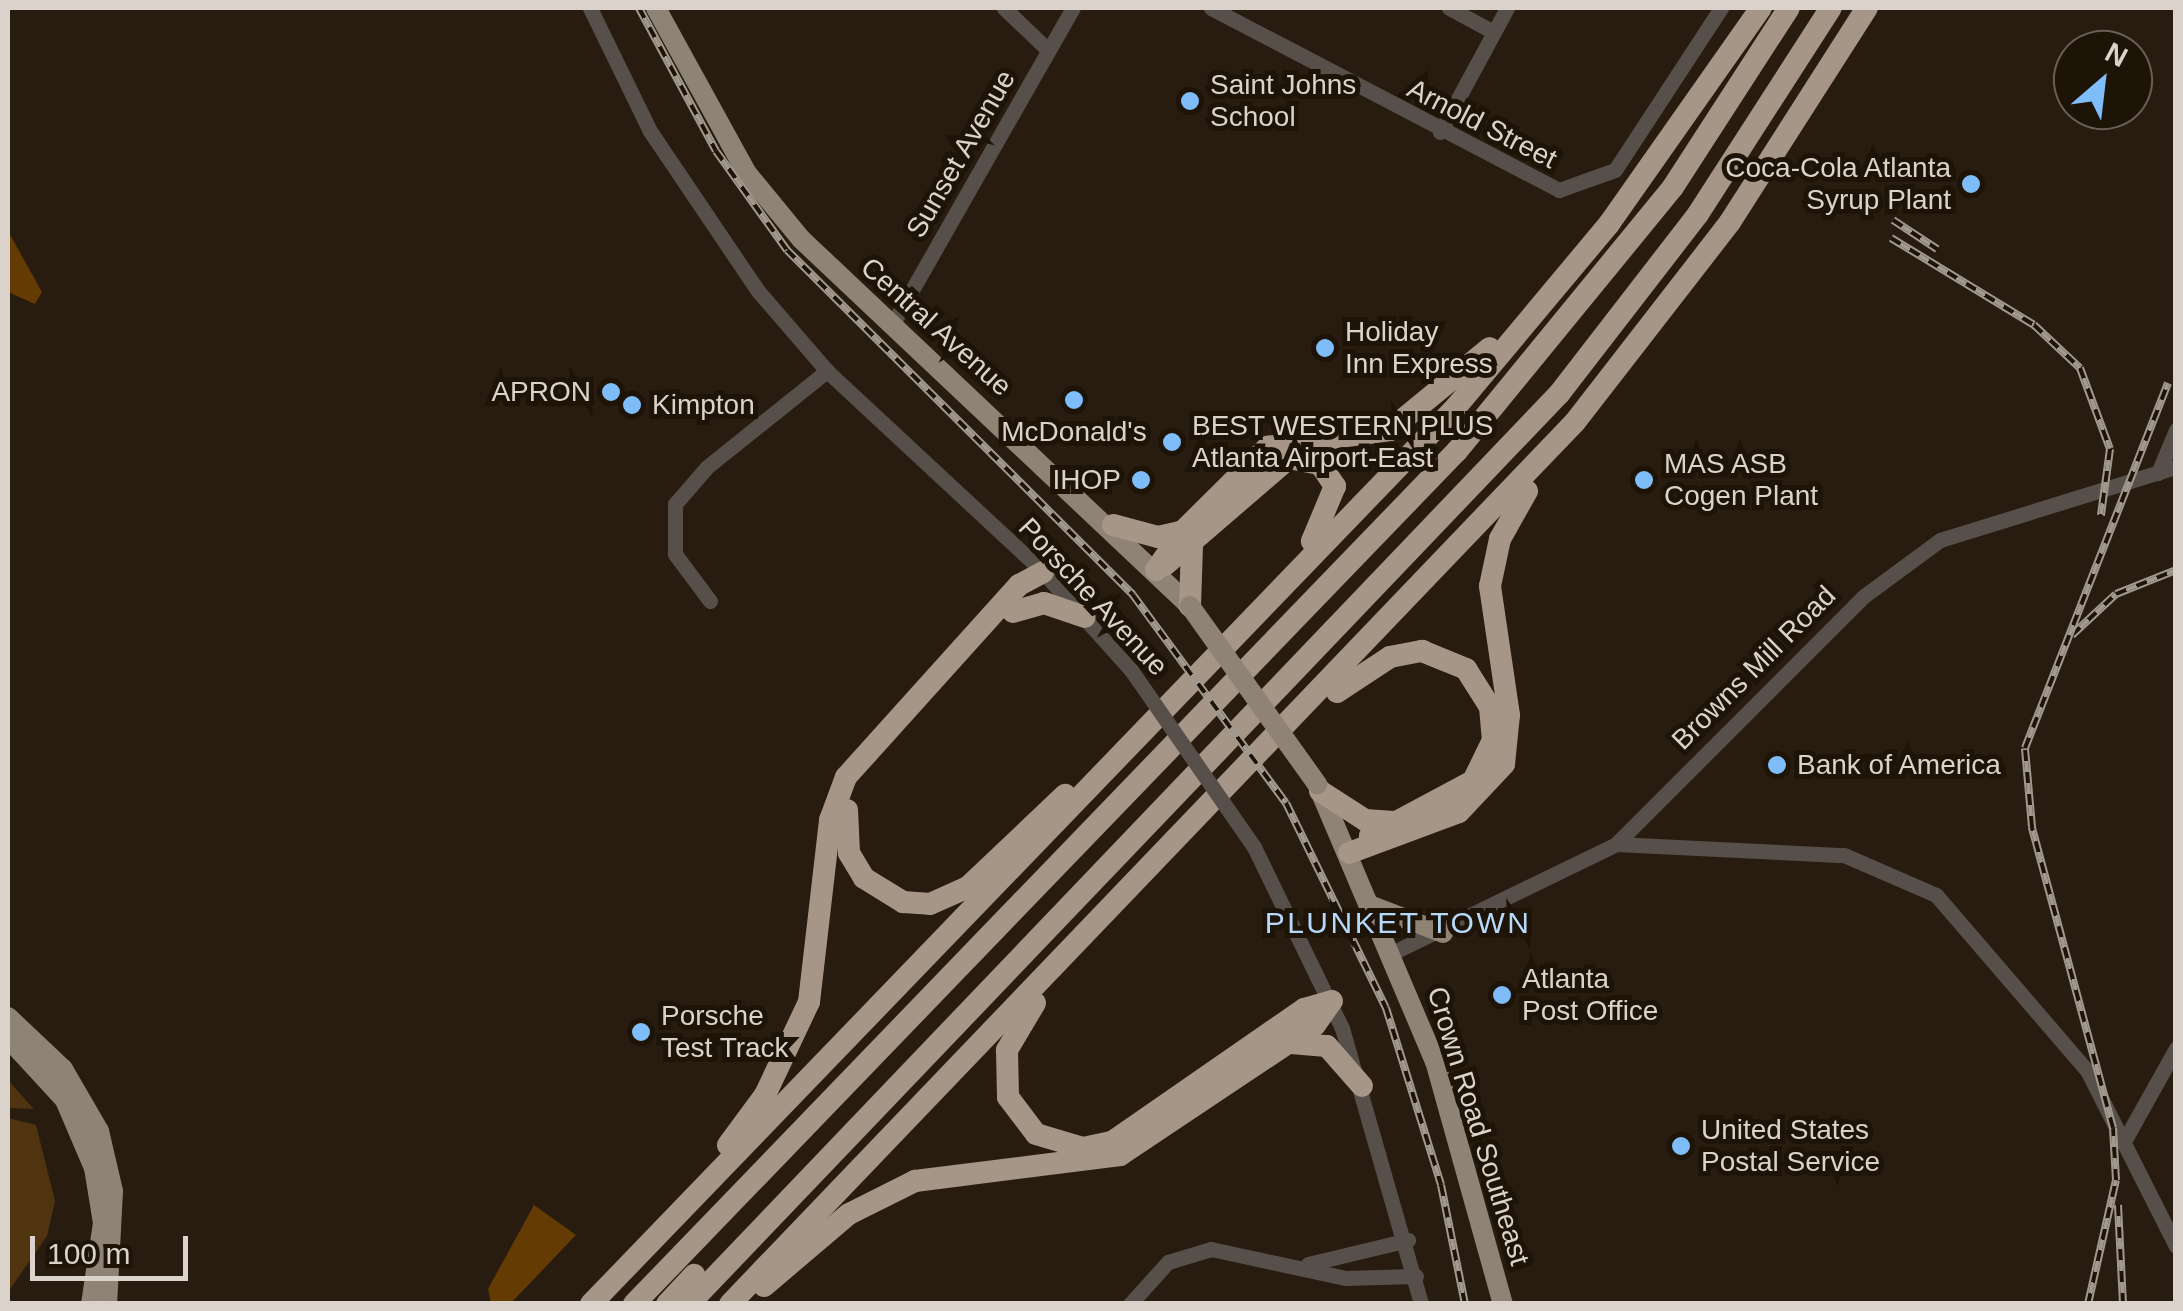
<!DOCTYPE html>
<style>
body{margin:0}
#map{position:relative;width:2183px;height:1311px;overflow:hidden;background:#271c0f;font-family:Helvetica,sans-serif}
div>[style]{position:absolute}
.green>*{inset:0;background:#503410}
.water>*{inset:0;background:#633b03}
.minor>*{height:15px;margin:-7.5px;padding:0 7.5px;transform-origin:7.5px;border-radius:7.5px;background:#57504a}
.major>*{height:20px;margin:-10px;padding:0 10px;transform-origin:10px;border-radius:10px;background:#8f8376}
.highway>*{height:22px;margin:-11px;padding:0 11px;transform-origin:11px;border-radius:11px;background:#a59687}
.rail>*{height:8px;margin-top:-4px;transform-origin:0;background:repeating-linear-gradient(90deg,#1d1307 0 11px,#a1988e 0 22px);box-sizing:border-box;border-block:2px solid #a1988e}
.minor-bridge>*{height:15px;margin:-7.5px;padding:0 7.5px;transform-origin:7.5px;border-radius:7.5px;background:#57504a}
.major-bridge>*{height:20px;margin:-10px;padding:0 10px;transform-origin:10px;border-radius:10px;background:#8f8376}
.dots>*{width:28px;height:28px;translate:-50% -50%;box-sizing:border-box;border:5px solid #1d1307;border-radius:50%}
span{translate:-50% -50%;white-space:nowrap;text-align:center;line-height:1.15;-webkit-text-stroke:10px #1d1307;paint-order:stroke}
.poi-label{font-size:28px;color:#dbd3cb}
.left{translate:0 -50%;text-align:left}
.right{translate:-100% -50%;text-align:right}
.street-label{font-size:28px;color:#dbd3cb}
.neighbourhood-label{font-size:30px;color:#b6d9fb;letter-spacing:2.5px}
.frame{position:absolute;inset:0;border:10px solid #dbd3cb;pointer-events:none}
.north{position:absolute;left:2053px;top:30px;width:100px;height:100px;box-sizing:border-box;background:#1d1307;border:2px solid #696055;border-radius:50%;rotate:28deg;font-size:28px;font-weight:700;line-height:40px;text-align:center;color:#dbd3cb}
.north::after{content:'';display:block;margin:auto;width:35px;height:45px;background:#7ebdf9;clip-path:polygon(50% 0,100% 100%,50% 72%,0 100%)}
.scale{position:absolute;left:30px;top:1236px;width:158px;height:45px;box-sizing:border-box;border:5px solid #dbd3cb;border-top:0;padding-left:12px;font-size:30px;line-height:35px;white-space:nowrap;color:#dbd3cb;-webkit-text-stroke:8px #1d1307;paint-order:stroke}
</style>
<div id="map">
<div class="green">
<i style="clip-path:polygon(8px 1080px,23px 1097px,34px 1109px,8px 1108px)"></i>
<i style="clip-path:polygon(8px 1118px,36px 1125px,55px 1201px,47px 1236px,8px 1292px)"></i>
</div>
<div class="water">
<i style="clip-path:polygon(8px 231px,42px 292px,35px 304px,8px 292px)"></i>
<i style="clip-path:polygon(534px 1205px,576px 1235px,511px 1303px,491px 1303px,488px 1289px)"></i>
</div>
<div class="minor">
<i style="left:590px;top:8px;width:137px;rotate:64deg"></i>
<i style="left:650px;top:131px;width:193px;rotate:56deg"></i>
<i style="left:758px;top:291px;width:106px;rotate:49.2deg"></i>
<i style="left:827px;top:371px;width:295px;rotate:42.9deg"></i>
<i style="left:1043px;top:572px;width:132px;rotate:48.1deg"></i>
<i style="left:1004px;top:8px;width:61px;rotate:43.7deg"></i>
<i style="left:1211px;top:8px;width:393px;rotate:27.6deg"></i>
<i style="left:1559px;top:190px;width:59px;rotate:-19.7deg"></i>
<i style="left:1615px;top:170px;width:194px;rotate:-56.8deg"></i>
<i style="left:1449px;top:8px;width:51px;rotate:28.1deg"></i>
<i style="left:1440px;top:132px;width:141px;rotate:-61.6deg"></i>
<i style="left:892px;top:325px;width:365px;rotate:-60.3deg"></i>
<i style="left:2158px;top:473px;width:47px;rotate:-67.3deg"></i>
<i style="left:710px;top:601px;width:59px;rotate:-126.7deg"></i>
<i style="left:675px;top:554px;width:50px;rotate:-90deg"></i>
<i style="left:675px;top:504px;width:49px;rotate:-49.1deg"></i>
<i style="left:707px;top:467px;width:154px;rotate:-38.7deg"></i>
<i style="left:1616px;top:844px;width:228px;rotate:2.8deg"></i>
<i style="left:1844px;top:855px;width:100px;rotate:23.5deg"></i>
<i style="left:1936px;top:895px;width:233px;rotate:49.3deg"></i>
<i style="left:2088px;top:1072px;width:195px;rotate:63.2deg"></i>
<i style="left:1254px;top:847px;width:201px;rotate:64.1deg"></i>
<i style="left:1342px;top:1028px;width:287px;rotate:74deg"></i>
<i style="left:1392px;top:953px;width:249px;rotate:-25.9deg"></i>
<i style="left:1616px;top:844px;width:351px;rotate:-45deg"></i>
<i style="left:1864px;top:596px;width:94px;rotate:-36.4deg"></i>
<i style="left:1940px;top:540px;width:247px;rotate:-17.2deg"></i>
<i style="left:2123px;top:1143px;width:109px;rotate:-60.8deg"></i>
<i style="left:1308px;top:1264px;width:103px;rotate:-13.5deg"></i>
<i style="left:1130px;top:1304px;width:57px;rotate:-47.9deg"></i>
<i style="left:1168px;top:1262px;width:45px;rotate:-16.8deg"></i>
<i style="left:1211px;top:1249px;width:137px;rotate:12.2deg"></i>
<i style="left:1345px;top:1278px;width:71px;rotate:-1.6deg"></i>
</div>
<div class="major">
<i style="left:656px;top:8px;width:187px;rotate:61.2deg"></i>
<i style="left:746px;top:172px;width:87px;rotate:50.6deg"></i>
<i style="left:801px;top:239px;width:535px;rotate:43.33deg"></i>
<i style="left:1318px;top:786px;width:299px;rotate:67deg"></i>
<i style="left:1435px;top:1061px;width:252px;rotate:74.4deg"></i>
<i style="left:1372px;top:906px;width:76px;rotate:20.8deg"></i>
<i style="left:8px;top:1017px;width:76px;rotate:43.4deg"></i>
<i style="left:63px;top:1069px;width:72px;rotate:59.9deg"></i>
<i style="left:99px;top:1131px;width:62px;rotate:76.9deg"></i>
<i style="left:113px;top:1191px;width:113px;rotate:93deg"></i>
<i style="left:8px;top:1038px;width:84px;rotate:47.4deg"></i>
<i style="left:65px;top:1100px;width:74px;rotate:66.9deg"></i>
<i style="left:94px;top:1168px;width:56px;rotate:80.7deg"></i>
<i style="left:103px;top:1223px;width:82px;rotate:98.4deg"></i>
</div>
<div class="highway">
<i style="left:1113px;top:525px;width:47px;rotate:14.9deg"></i>
<i style="left:1158px;top:537px;width:26px;rotate:-13deg"></i>
<i style="left:1165px;top:565px;width:164px;rotate:-40.8deg"></i>
<i style="left:1289px;top:458px;width:32px;rotate:11deg"></i>
<i style="left:1320px;top:464px;width:27px;rotate:56deg"></i>
<i style="left:1335px;top:486px;width:60px;rotate:112.7deg"></i>
<i style="left:1156px;top:570px;width:47px;rotate:-55.3deg"></i>
<i style="left:1183px;top:531px;width:120px;rotate:-44.7deg"></i>
<i style="left:1268px;top:447px;width:123px;rotate:-7.9deg"></i>
<i style="left:1390px;top:430px;width:129px;rotate:-39.4deg"></i>
<i style="left:1190px;top:606px;width:61px;rotate:-88.1deg"></i>
<i style="left:1013px;top:612px;width:32px;rotate:-16deg"></i>
<i style="left:1044px;top:603px;width:43px;rotate:18.9deg"></i>
<i style="left:1337px;top:692px;width:64px;rotate:-33.4deg"></i>
<i style="left:1390px;top:657px;width:33px;rotate:-11deg"></i>
<i style="left:1422px;top:651px;width:48px;rotate:22.2deg"></i>
<i style="left:1466px;top:669px;width:45px;rotate:57.7deg"></i>
<i style="left:1490px;top:707px;width:33px;rotate:85deg"></i>
<i style="left:1493px;top:740px;width:46px;rotate:116deg"></i>
<i style="left:1473px;top:781px;width:117px;rotate:151.9deg"></i>
<i style="left:1320px;top:791px;width:54px;rotate:32.8deg"></i>
<i style="left:1365px;top:820px;width:29px;rotate:4deg"></i>
<i style="left:847px;top:810px;width:43px;rotate:87.3deg"></i>
<i style="left:849px;top:853px;width:29px;rotate:59deg"></i>
<i style="left:864px;top:878px;width:46px;rotate:31.6deg"></i>
<i style="left:903px;top:902px;width:27px;rotate:4deg"></i>
<i style="left:930px;top:904px;width:42px;rotate:-24.1deg"></i>
<i style="left:968px;top:887px;width:134px;rotate:-43.5deg"></i>
<i style="left:1349px;top:853px;width:117px;rotate:-20.4deg"></i>
<i style="left:1459px;top:812px;width:66px;rotate:-46.8deg"></i>
<i style="left:1504px;top:764px;width:49px;rotate:-84.2deg"></i>
<i style="left:1509px;top:715px;width:130px;rotate:-98.4deg"></i>
<i style="left:1490px;top:586px;width:48px;rotate:-78deg"></i>
<i style="left:1500px;top:539px;width:55px;rotate:-60.6deg"></i>
<i style="left:1035px;top:1003px;width:55px;rotate:120.8deg"></i>
<i style="left:1007px;top:1050px;width:47px;rotate:88.8deg"></i>
<i style="left:1008px;top:1097px;width:46px;rotate:52.9deg"></i>
<i style="left:1036px;top:1134px;width:49px;rotate:16.6deg"></i>
<i style="left:1083px;top:1148px;width:30px;rotate:-12deg"></i>
<i style="left:1112px;top:1142px;width:234px;rotate:-34.7deg"></i>
<i style="left:1304px;top:1009px;width:29px;rotate:-16deg"></i>
<i style="left:1291px;top:1043px;width:36px;rotate:5deg"></i>
<i style="left:1327px;top:1046px;width:53px;rotate:48.8deg"></i>
<i style="left:728px;top:1145px;width:62px;rotate:-53.5deg"></i>
<i style="left:765px;top:1095px;width:103px;rotate:-64.7deg"></i>
<i style="left:809px;top:1002px;width:183px;rotate:-83.4deg"></i>
<i style="left:830px;top:820px;width:46px;rotate:-69.6deg"></i>
<i style="left:846px;top:777px;width:258px;rotate:-48deg"></i>
<i style="left:1019px;top:585px;width:27px;rotate:-28deg"></i>
<i style="left:764px;top:1286px;width:111px;rotate:-40.3deg"></i>
<i style="left:849px;top:1214px;width:74px;rotate:-26.6deg"></i>
<i style="left:915px;top:1181px;width:207px;rotate:-7.2deg"></i>
<i style="left:1120px;top:1155px;width:234px;rotate:-33.7deg"></i>
<i style="left:1315px;top:1025px;width:29px;rotate:-55deg"></i>
<i style="left:591px;top:1304px;width:1246px;rotate:-46.04deg"></i>
<i style="left:1456px;top:407px;width:239px;rotate:-50.1deg"></i>
<i style="left:1609px;top:224px;width:264px;rotate:-54.9deg"></i>
<i style="left:634px;top:1304px;width:1185px;rotate:-46.03deg"></i>
<i style="left:1457px;top:451px;width:341px;rotate:-50.7deg"></i>
<i style="left:1673px;top:187px;width:213px;rotate:-57.1deg"></i>
<i style="left:667px;top:1304px;width:40px;rotate:-47deg"></i>
<i style="left:689px;top:1304px;width:1259px;rotate:-46.29deg"></i>
<i style="left:1559px;top:394px;width:227px;rotate:-52.3deg"></i>
<i style="left:1698px;top:214px;width:245px;rotate:-57.2deg"></i>
<i style="left:730px;top:1304px;width:1221px;rotate:-46.23deg"></i>
<i style="left:1575px;top:422px;width:253px;rotate:-52.2deg"></i>
<i style="left:1730px;top:222px;width:254px;rotate:-57.4deg"></i>
</div>
<div class="rail">
<i style="left:639px;top:8px;width:162px;rotate:61.7deg"></i>
<i style="left:716px;top:151px;width:122px;rotate:54.4deg"></i>
<i style="left:787px;top:250px;width:489px;rotate:44.9deg"></i>
<i style="left:1133px;top:595px;width:258px;rotate:53.7deg"></i>
<i style="left:1286px;top:803px;width:228px;rotate:64deg"></i>
<i style="left:1386px;top:1008px;width:185px;rotate:72.7deg"></i>
<i style="left:1441px;top:1185px;width:121px;rotate:78.6deg"></i>
<i style="left:1893px;top:220px;width:53px;rotate:33.4deg"></i>
<i style="left:1891px;top:238px;width:167px;rotate:31.3deg"></i>
<i style="left:2034px;top:325px;width:63px;rotate:43.1deg"></i>
<i style="left:2080px;top:368px;width:86px;rotate:69.7deg"></i>
<i style="left:2110px;top:449px;width:67px;rotate:97.8deg"></i>
<i style="left:2072px;top:635px;width:60px;rotate:-43deg"></i>
<i style="left:2116px;top:594px;width:65px;rotate:-21.8deg"></i>
<i style="left:2118px;top:1205px;width:99px;rotate:87.1deg"></i>
<i style="left:2088px;top:1304px;width:127px;rotate:-77.3deg"></i>
<i style="left:2116px;top:1180px;width:52px;rotate:-93.3deg"></i>
<i style="left:2113px;top:1128px;width:312px;rotate:-105.1deg"></i>
<i style="left:2032px;top:827px;width:79px;rotate:-95.1deg"></i>
<i style="left:2025px;top:748px;width:392px;rotate:-68.6deg"></i>
</div>
<div class="minor-bridge">
<i style="left:1131px;top:670px;width:216px;rotate:55.2deg"></i>
</div>
<div class="major-bridge">
<i style="left:1190px;top:606px;width:219px;rotate:54.5deg"></i>
</div>
<div class="dots">
<i style="left:1190px;top:101px;background:#7ebdf9"></i>
<i style="left:1971px;top:184px;background:#7ebdf9"></i>
<i style="left:1325px;top:348px;background:#7ebdf9"></i>
<i style="left:611px;top:392px;background:#7ebdf9"></i>
<i style="left:1074px;top:400px;background:#7ebdf9"></i>
<i style="left:632px;top:405px;background:#7ebdf9"></i>
<i style="left:1172px;top:442px;background:#7ebdf9"></i>
<i style="left:1141px;top:480px;background:#7ebdf9"></i>
<i style="left:1644px;top:480px;background:#7ebdf9"></i>
<i style="left:1777px;top:765px;background:#7ebdf9"></i>
<i style="left:1502px;top:995px;background:#7ebdf9"></i>
<i style="left:641px;top:1032px;background:#7ebdf9"></i>
<i style="left:1681px;top:1146px;background:#7ebdf9"></i>
</div>
<div class="poi-label">
<span class="left" style="left:1210px;top:101px">Saint Johns<br>School</span>
<span class="right" style="left:1951px;top:184px">Coca-Cola Atlanta<br>Syrup Plant</span>
<span class="left" style="left:1345px;top:348px">Holiday<br>Inn Express</span>
<span class="right" style="left:591px;top:392px">APRON</span>
<span class="left" style="left:652px;top:405px">Kimpton</span>
<span class="left" style="left:1192px;top:442px">BEST WESTERN PLUS<br>Atlanta Airport-East</span>
<span style="left:1074px;top:432px">McDonald's</span>
<span class="left" style="left:1664px;top:480px">MAS ASB<br>Cogen Plant</span>
<span class="right" style="left:1121px;top:480px">IHOP</span>
<span class="left" style="left:1797px;top:765px">Bank of America</span>
<span class="left" style="left:1522px;top:995px">Atlanta<br>Post Office</span>
<span class="left" style="left:661px;top:1032px">Porsche<br>Test Track</span>
<span class="left" style="left:1701px;top:1146px">United States<br>Postal Service</span>
</div>
<div class="street-label">
<span style="left:1482px;top:124px;rotate:27deg">Arnold Street</span>
<span style="left:961px;top:154px;rotate:-60deg">Sunset Avenue</span>
<span style="left:936px;top:327px;rotate:42deg">Central Avenue</span>
<span style="left:1093px;top:597px;rotate:47deg">Porsche Avenue</span>
<span style="left:1754px;top:668px;rotate:-45deg">Browns Mill Road</span>
<span style="left:1478px;top:1126px;rotate:73deg">Crown Road Southeast</span>
</div>
<div class="neighbourhood-label">
<span style="left:1398px;top:923px">PLUNKET TOWN</span>
</div>
<div class="frame"></div>
<div class="north">N</div>
<div class="scale">100 m</div>
</div>
